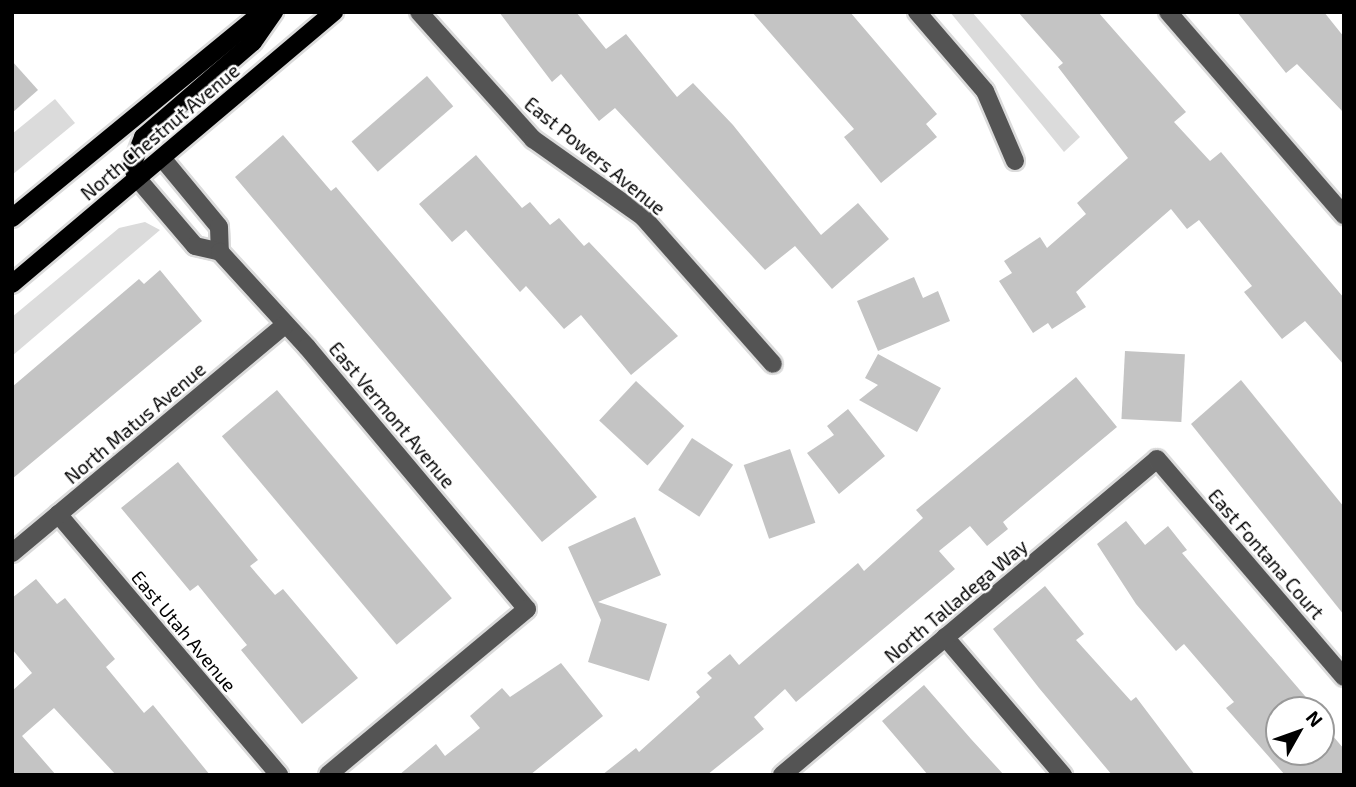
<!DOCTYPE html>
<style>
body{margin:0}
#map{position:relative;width:1356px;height:787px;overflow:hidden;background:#fff;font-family:"Exo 2",sans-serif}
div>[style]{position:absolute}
.green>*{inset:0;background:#dbdbdb}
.building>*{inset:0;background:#c4c4c4;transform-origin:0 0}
.roads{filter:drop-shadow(2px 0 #dbdbdb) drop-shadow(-2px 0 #dbdbdb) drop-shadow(0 2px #dbdbdb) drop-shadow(0 -2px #dbdbdb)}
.minor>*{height:18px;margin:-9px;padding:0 9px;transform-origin:9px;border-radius:9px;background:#545454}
.major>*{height:18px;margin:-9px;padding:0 9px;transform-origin:9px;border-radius:9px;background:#000}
span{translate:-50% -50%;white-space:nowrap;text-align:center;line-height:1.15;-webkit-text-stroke:5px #fff;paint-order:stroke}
.street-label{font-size:19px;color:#000}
.frame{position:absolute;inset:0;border:14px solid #000;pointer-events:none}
.north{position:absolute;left:1265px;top:696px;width:70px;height:70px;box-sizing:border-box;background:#fff;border:2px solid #999;border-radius:50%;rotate:50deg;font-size:19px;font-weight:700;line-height:28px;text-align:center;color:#000}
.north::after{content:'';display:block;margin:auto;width:24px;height:32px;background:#000;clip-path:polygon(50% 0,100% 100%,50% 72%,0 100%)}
</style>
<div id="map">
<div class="green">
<i style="clip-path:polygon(950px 12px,972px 12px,1080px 137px,1064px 152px)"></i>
<i style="clip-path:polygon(55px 99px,75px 123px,12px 175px,12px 134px)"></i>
<i style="clip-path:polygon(145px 222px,160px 230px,12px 356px,12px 317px,119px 228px)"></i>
</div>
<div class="building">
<i style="clip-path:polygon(499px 12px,576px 12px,606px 49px,626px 34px,677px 97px,693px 83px,733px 125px,821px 235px,858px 203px,889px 239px,832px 289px,795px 246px,765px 270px,615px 108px,599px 121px,561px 74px,552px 82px)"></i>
<i style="clip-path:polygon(752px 12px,850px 12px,937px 114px,926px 124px,937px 137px,881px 183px,844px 137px,854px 129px)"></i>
<i style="clip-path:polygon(1018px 12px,1098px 12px,1186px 112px,1174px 122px,1210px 161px,1221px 152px,1344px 298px,1344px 365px,1305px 321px,1282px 339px,1244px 292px,1252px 286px,1199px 220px,1187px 229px,1171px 209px,1076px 292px,1086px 307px,1052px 329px,1048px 323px,1033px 333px,999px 281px,1012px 273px,1004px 261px,1040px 237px,1047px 248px,1086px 214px,1077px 203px,1128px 158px,1058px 67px,1063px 63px)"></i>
<i style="clip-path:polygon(1237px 12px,1324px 12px,1344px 37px,1344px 113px,1297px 64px,1286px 73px)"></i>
<i style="clip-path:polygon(12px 61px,38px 90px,12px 113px)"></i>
<i style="left:427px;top:76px;width:40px;height:100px;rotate:49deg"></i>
<i style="clip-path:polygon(283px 135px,331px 191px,336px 187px,597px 497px,542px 542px,235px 177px)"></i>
<i style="clip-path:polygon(476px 155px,522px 208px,530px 202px,550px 225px,559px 218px,584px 246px,589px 242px,678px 336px,631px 375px,581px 315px,564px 329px,526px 286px,520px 292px,466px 230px,452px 242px,419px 204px)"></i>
<i style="clip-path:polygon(160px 270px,202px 321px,12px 479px,12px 387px,139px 279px,144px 284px)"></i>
<i style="clip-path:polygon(914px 277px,923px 298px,938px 291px,950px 321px,878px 351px,857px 301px)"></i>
<i style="left:1125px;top:351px;width:60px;height:68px;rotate:3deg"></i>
<i style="clip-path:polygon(878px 354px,941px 388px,917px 432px,859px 400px,878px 385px,865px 378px)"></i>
<i style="clip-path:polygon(1076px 377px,1117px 427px,1003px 522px,1008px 529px,987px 546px,970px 526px,939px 551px,955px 569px,796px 702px,785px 689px,754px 717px,764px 729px,707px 775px,602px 775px,636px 748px,639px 752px,700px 697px,696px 692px,712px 678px,707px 673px,730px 654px,739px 665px,858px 563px,864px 571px,923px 518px,916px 510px)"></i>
<i style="clip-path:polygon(1241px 380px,1344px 507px,1344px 615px,1191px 424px)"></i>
<i style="left:636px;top:381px;width:66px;height:54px;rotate:43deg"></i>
<i style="left:277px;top:390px;width:272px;height:72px;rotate:50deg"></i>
<i style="clip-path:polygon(848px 409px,885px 456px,839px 494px,807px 453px,834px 435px,827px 426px)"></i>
<i style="left:692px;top:438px;width:49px;height:62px;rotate:33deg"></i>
<i style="left:790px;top:449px;width:78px;height:49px;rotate:71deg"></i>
<i style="clip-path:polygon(178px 462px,258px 560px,250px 566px,275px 595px,283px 589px,358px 678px,302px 724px,241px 650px,247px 645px,219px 611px,198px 585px,190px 591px,121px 508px)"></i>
<i style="clip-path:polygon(635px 517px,661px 575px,598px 602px,667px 624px,649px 681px,588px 662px,601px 620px,568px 547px)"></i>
<i style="clip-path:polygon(1126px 521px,1145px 545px,1168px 526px,1187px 550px,1182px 553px,1317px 710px,1279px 710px,1279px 752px,1321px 752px,1321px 722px,1344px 749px,1344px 775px,1285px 775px,1226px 708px,1234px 702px,1184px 644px,1176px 651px,1136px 604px,1097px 544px)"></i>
<i style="clip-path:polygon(36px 579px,57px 604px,65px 598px,115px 659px,106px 667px,144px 713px,153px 705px,210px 775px,116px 775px,54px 708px,22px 736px,56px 775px,12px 775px,12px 691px,32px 673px,12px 649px,12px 598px)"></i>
<i style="clip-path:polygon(1045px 586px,1084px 634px,1076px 640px,1131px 701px,1136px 697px,1195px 775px,1112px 775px,1039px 688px,993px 629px)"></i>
<i style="clip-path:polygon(561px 663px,603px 716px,530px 775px,399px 775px,436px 744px,445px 756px,480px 728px,470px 716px,502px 688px,510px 697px)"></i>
<i style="clip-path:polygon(924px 685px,971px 739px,1004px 775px,928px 775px,882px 721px)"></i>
</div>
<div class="roads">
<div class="minor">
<i style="left:419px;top:12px;width:171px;rotate:48.1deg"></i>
<i style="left:533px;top:139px;width:135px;rotate:35.3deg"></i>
<i style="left:643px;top:217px;width:196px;rotate:48.5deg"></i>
<i style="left:917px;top:12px;width:104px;rotate:49.3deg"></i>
<i style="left:985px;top:91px;width:76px;rotate:66.8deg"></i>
<i style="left:1168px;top:12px;width:269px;rotate:49.1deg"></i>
<i style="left:162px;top:158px;width:89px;rotate:50.4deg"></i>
<i style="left:219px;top:227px;width:25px;rotate:88deg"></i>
<i style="left:137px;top:178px;width:89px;rotate:49.5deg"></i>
<i style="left:195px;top:246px;width:26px;rotate:13deg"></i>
<i style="left:220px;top:252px;width:129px;rotate:47.5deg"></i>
<i style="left:307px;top:347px;width:342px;rotate:50deg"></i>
<i style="left:527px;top:609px;width:259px;rotate:140.2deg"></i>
<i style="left:58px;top:514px;width:342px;rotate:49.7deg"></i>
<i style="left:12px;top:553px;width:356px;rotate:-39.9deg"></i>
<i style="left:945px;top:637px;width:182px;rotate:49.5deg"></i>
<i style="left:782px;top:775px;width:490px;rotate:-40.1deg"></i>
<i style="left:1157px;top:459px;width:287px;rotate:49.4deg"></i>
</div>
<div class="major">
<i style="left:137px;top:178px;width:13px;rotate:-113deg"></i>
<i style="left:132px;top:166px;width:31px;rotate:-69deg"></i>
<i style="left:143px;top:137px;width:145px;rotate:-40.8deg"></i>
<i style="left:253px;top:42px;width:37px;rotate:-55deg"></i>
<i style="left:12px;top:218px;width:325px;rotate:-39.4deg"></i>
<i style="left:12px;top:284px;width:422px;rotate:-40.2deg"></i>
</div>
</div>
<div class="street-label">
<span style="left:160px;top:132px;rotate:-40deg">North Chestnut Avenue</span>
<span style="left:595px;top:156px;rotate:39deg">East Powers Avenue</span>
<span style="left:392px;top:415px;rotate:50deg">East Vermont Avenue</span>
<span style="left:135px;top:423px;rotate:-40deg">North Matus Avenue</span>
<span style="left:1266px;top:554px;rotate:49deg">East Fontana Court</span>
<span style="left:956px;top:601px;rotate:-40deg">North Talladega Way</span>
<span style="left:184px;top:631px;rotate:50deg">East Utah Avenue</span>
</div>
<div class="frame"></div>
<div class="north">N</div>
</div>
